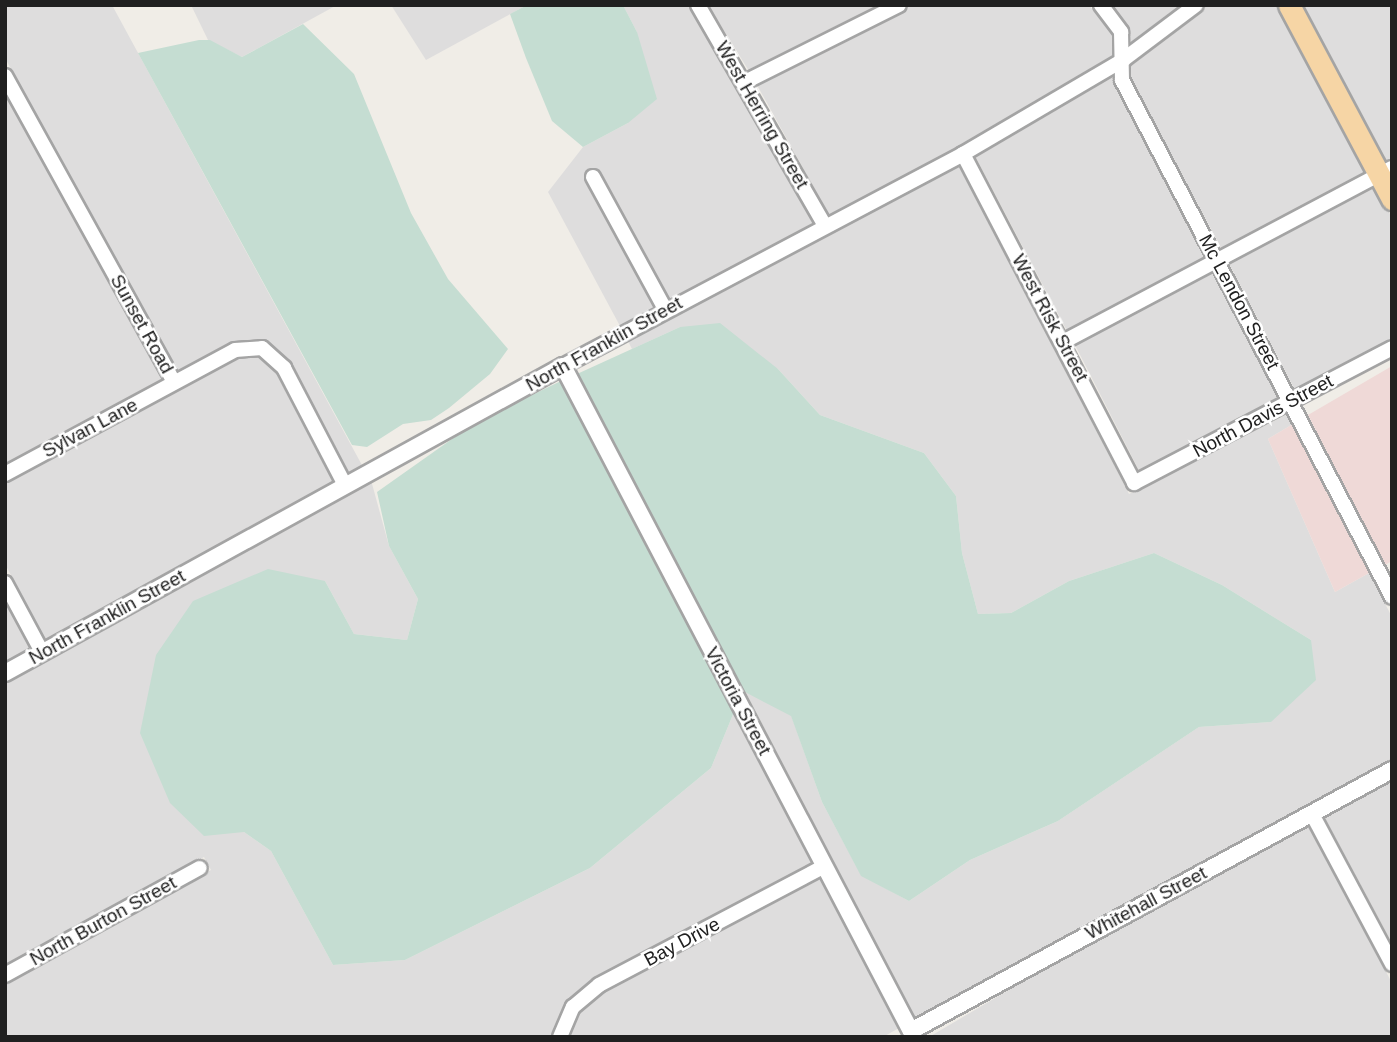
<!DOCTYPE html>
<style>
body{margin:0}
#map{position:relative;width:1397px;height:1042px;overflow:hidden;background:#f0ede7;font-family:Helvetica,sans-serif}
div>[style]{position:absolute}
.residential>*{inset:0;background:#dedddd;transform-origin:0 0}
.commercial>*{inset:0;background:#efd9d7}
.wetland>*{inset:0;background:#c5ddd2}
.roads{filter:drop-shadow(2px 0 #a4a4a4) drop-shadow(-2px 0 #a4a4a4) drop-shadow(0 2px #a4a4a4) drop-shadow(0 -2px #a4a4a4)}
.minor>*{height:14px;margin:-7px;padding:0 7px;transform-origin:7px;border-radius:7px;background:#fff}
.tertiary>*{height:16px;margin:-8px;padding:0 8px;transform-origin:8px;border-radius:8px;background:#fff}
.primary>*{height:21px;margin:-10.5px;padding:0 10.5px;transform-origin:10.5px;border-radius:10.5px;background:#f6d5a5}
span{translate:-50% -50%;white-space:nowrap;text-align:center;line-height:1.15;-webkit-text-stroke:5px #fff;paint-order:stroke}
.street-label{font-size:19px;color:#202020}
.frame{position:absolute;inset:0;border:7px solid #202020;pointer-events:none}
</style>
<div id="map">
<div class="residential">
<i style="clip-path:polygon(5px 5px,112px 5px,363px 467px,349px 474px,291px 364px,268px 342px,231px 343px,178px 371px,5px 58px)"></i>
<i style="clip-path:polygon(191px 5px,337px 5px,242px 57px,208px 40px)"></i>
<i style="clip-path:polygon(391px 5px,527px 5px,426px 60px)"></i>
<i style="clip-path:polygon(623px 5px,688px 5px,813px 223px,620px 326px,548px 192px,583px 147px,628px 123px,637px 32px)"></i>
<i style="clip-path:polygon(708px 5px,885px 5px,749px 71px)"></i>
<i style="clip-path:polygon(912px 5px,1089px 5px,1113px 35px,1114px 56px,959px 147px,829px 215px,757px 85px)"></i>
<i style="clip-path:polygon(1112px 5px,1182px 5px,1131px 44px,1128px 27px)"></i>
<i style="clip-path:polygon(1208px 5px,1279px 5px,1368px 172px,1222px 250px,1131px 78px,1131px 63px)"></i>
<i style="clip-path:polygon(1299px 5px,1392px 5px,1392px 159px,1383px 164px)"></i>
<i style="clip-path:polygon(1114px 74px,1114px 85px,1207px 259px,1067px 331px,975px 156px)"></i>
<i style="clip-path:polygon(5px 95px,163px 379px,5px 464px)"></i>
<i style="clip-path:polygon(959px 165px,1129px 494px,1288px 414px,1293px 424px,1268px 439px,1335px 592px,1369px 573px,1392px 617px,1392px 761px,915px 1020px,744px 689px,791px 715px,822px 802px,861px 875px,909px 901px,970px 860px,1058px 821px,1199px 727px,1271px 722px,1311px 640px,1222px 585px,1154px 553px,1069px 581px,1011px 613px,978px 614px,962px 553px,956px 496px,924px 453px,820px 415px,778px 369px,680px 327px,632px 349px,627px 339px)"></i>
<i style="clip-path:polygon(1375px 186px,1392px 218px,1392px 339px,1296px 392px,1229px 264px)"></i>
<i style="left:1214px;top:272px;width:144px;height:157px;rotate:63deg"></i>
<i style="clip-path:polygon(258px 357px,276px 373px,334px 483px,46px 641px,5px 564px,5px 482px,237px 358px)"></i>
<i style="clip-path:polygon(371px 480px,389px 546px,418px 599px,407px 640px,354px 634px,325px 581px,244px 832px,271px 851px,333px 965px,405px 960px,590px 868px,711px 768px,734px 712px,813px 864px,595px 978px,566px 1004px,552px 1037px,5px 1037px,5px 984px,211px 870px,204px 857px,5px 966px,5px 681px)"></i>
<i style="clip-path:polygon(5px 601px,31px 650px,5px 664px)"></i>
<i style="clip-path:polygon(1392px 779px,1392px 943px,1324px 817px)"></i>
<i style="clip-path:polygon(1308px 825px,1392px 983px,1392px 1037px,929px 1037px,1092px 941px)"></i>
<i style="clip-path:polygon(820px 878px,899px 1028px,883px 1037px,569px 1037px,580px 1012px,603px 992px)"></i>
</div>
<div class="commercial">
<i style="clip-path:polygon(1392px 366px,1392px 561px,1385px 565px,1308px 415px)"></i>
<i style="clip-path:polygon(1293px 424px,1369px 573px,1335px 592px,1268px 439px)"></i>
</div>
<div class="wetland">
<i style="clip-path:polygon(527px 5px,623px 5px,637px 32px,657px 99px,628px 123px,583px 147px,552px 121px,526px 58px,510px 14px)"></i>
<i style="clip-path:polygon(303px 24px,354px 74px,411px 213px,448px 279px,508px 349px,490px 374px,449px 408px,431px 420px,403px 424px,367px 447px,352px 445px,138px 53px,199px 40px,210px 40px,242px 57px)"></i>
<i style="clip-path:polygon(720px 323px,778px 369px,820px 415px,924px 453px,956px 496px,962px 553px,978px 614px,1011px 613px,1069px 581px,1154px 553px,1222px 585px,1311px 640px,1316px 680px,1271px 722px,1199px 727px,1058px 821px,970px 860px,909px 901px,861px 876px,822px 802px,791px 716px,743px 691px,577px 374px,680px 327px)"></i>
<i style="clip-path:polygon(561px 381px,734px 712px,711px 768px,590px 868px,405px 960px,333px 965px,271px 851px,244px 832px,204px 836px,170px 803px,140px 733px,156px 655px,193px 601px,268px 569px,325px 581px,354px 634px,407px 640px,418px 599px,389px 546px,377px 492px,476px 422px)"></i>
</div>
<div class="roads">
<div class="minor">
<i style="left:698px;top:5px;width:255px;rotate:60.1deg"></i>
<i style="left:1101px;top:5px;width:34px;rotate:53deg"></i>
<i style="left:1121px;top:32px;width:48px;rotate:88.8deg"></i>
<i style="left:1122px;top:80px;width:583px;rotate:62.42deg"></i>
<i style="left:5px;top:76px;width:350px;rotate:61.1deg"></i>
<i style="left:745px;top:82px;width:172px;rotate:-26.6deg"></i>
<i style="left:963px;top:154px;width:371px;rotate:62.5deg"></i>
<i style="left:1134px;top:483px;width:291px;rotate:-27.6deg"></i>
<i style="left:593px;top:177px;width:150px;rotate:61.4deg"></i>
<i style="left:1063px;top:342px;width:372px;rotate:-27.9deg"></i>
<i style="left:563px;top:366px;width:453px;rotate:-27.9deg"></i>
<i style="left:963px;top:154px;width:186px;rotate:-30.4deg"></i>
<i style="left:1123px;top:60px;width:91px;rotate:-37deg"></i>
<i style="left:5px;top:474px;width:261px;rotate:-28.3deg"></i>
<i style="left:235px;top:350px;width:27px;rotate:-4deg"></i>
<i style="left:262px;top:348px;width:30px;rotate:42deg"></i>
<i style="left:284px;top:368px;width:132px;rotate:62.5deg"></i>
<i style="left:5px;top:583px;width:78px;rotate:61.8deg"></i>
<i style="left:1312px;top:814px;width:170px;rotate:61.9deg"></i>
<i style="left:5px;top:975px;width:222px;rotate:-28.8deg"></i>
<i style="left:560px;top:1037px;width:33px;rotate:-67deg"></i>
<i style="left:573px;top:1007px;width:34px;rotate:-40deg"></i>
<i style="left:599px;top:985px;width:255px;rotate:-27.8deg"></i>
</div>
<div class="tertiary">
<i style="left:5px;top:673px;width:637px;rotate:-28.82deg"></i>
<i style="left:563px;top:366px;width:757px;rotate:62.39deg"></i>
<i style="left:911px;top:1031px;width:547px;rotate:-28.49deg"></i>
</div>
<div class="primary">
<i style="left:1289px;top:5px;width:220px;rotate:62deg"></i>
</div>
</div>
<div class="street-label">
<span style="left:762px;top:115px;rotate:60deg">West Herring Street</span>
<span style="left:1239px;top:302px;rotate:62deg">Mc Lendon Street</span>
<span style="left:1050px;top:318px;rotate:62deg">West Risk Street</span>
<span style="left:142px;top:324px;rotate:61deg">Sunset Road</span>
<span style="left:604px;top:344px;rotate:-29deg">North Franklin Street</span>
<span style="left:1263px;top:416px;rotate:-28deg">North Davis Street</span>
<span style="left:90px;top:428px;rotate:-28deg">Sylvan Lane</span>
<span style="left:107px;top:617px;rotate:-29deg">North Franklin Street</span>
<span style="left:738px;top:701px;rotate:62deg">Victoria Street</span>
<span style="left:1146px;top:903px;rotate:-28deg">Whitehall Street</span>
<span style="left:103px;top:921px;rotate:-29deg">North Burton Street</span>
<span style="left:682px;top:942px;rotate:-28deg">Bay Drive</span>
</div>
<div class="frame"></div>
</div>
